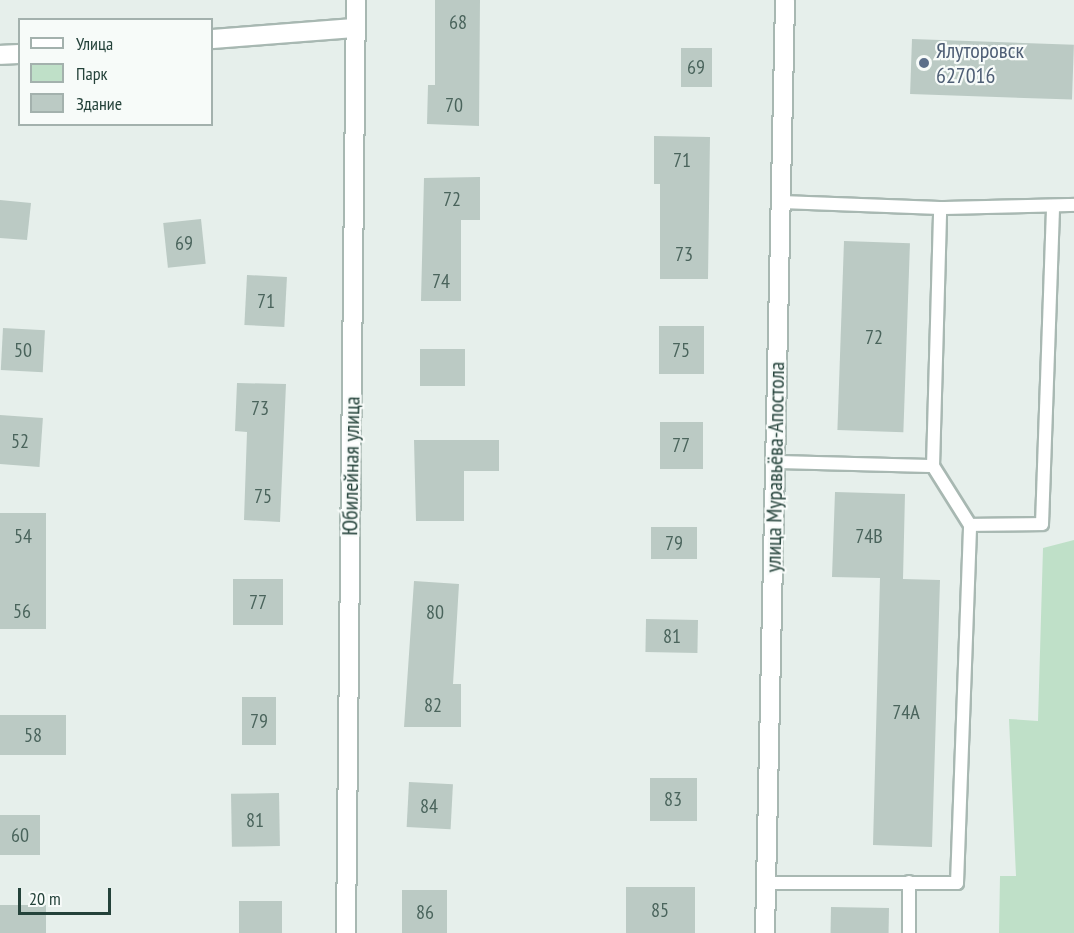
<!DOCTYPE html>
<meta charset="utf-8">
<style>
body{margin:0}
#map{position:relative;width:1074px;height:933px;overflow:hidden;background:#e6efeb;font-family:"PT Sans Narrow",sans-serif}
div>[style]{position:absolute}
.green>*{inset:0;background:#bfe0c8}
.building>*{inset:0;background:#bbcac4;transform-origin:0 0}
.roads{filter:drop-shadow(2px 0 #a8b8b2) drop-shadow(-2px 0 #a8b8b2) drop-shadow(0 2px #a8b8b2) drop-shadow(0 -2px #a8b8b2)}
.service>*{height:12px;margin:-6px;padding:0 6px;transform-origin:6px;border-radius:6px;background:#fff}
.minor>*{height:18px;margin:-9px;padding:0 9px;transform-origin:9px;border-radius:9px;background:#fff}
.dots>*{width:16px;height:16px;translate:-50% -50%;box-sizing:border-box;border:3px solid #f7fbf9;border-radius:50%}
span{translate:-50% -50%;white-space:nowrap;text-align:center;line-height:1.15;-webkit-text-stroke:4.5px #f7fbf9;paint-order:stroke}
.number-label{font-size:20px;color:#4a645c}
.number-label span{-webkit-text-stroke-width:0}
.service-label{font-size:22px;color:#4e5e75}
.left{translate:0 -50%;text-align:left}
.street-label{font-size:22px;color:#24423a}
.legend{position:absolute;left:18px;top:18px;width:195px;height:108px;box-sizing:border-box;background:#f7fbf9;border:2px solid #a3b1ad;margin:0;padding:8px 10px;list-style:none;font-size:18px;color:#24423a}
.legend li{display:flex;align-items:center;gap:12px;height:30px}
.legend b{width:30px;border:2px solid #a3b1ad}
.scale{position:absolute;left:18px;top:888px;width:93px;height:27px;box-sizing:border-box;border:3px solid #24423a;border-top:0;padding-left:8px;font-size:18px;line-height:21px;white-space:nowrap;color:#24423a;-webkit-text-stroke:4px #f7fbf9;paint-order:stroke}
</style>
<div id="map">
<div class="green">
<i style="clip-path:polygon(1074px 540px,1074px 933px,999px 933px,1000px 876px,1016px 876px,1009px 719px,1038px 721px,1043px 548px)"></i>
</div>
<div class="building">
<i style="clip-path:polygon(435px 0,480px 0,479px 126px,427px 124px,428px 85px,435px 85px)"></i>
<i style="left:912px;top:39px;width:162px;height:55px;rotate:2deg"></i>
<i style="left:681px;top:48px;width:31px;height:39px"></i>
<i style="clip-path:polygon(654px 136px,710px 137px,708px 279px,660px 279px,660px 184px,654px 184px)"></i>
<i style="clip-path:polygon(480px 177px,480px 220px,461px 220px,461px 301px,421px 301px,424px 178px)"></i>
<i style="clip-path:polygon(0 200px,31px 203px,27px 240px,0 238px)"></i>
<i style="left:201px;top:219px;width:45px;height:38px;rotate:84deg"></i>
<i style="left:844px;top:241px;width:66px;height:189px;rotate:2deg"></i>
<i style="left:247px;top:275px;width:40px;height:50px;rotate:3deg"></i>
<i style="left:659px;top:326px;width:45px;height:48px"></i>
<i style="left:3px;top:328px;width:42px;height:42px;rotate:3deg"></i>
<i style="left:465px;top:349px;width:37px;height:45px;rotate:90deg"></i>
<i style="clip-path:polygon(237px 383px,286px 384px,280px 522px,244px 520px,247px 432px,235px 431px)"></i>
<i style="left:0;top:415px;width:43px;height:49px;rotate:4deg"></i>
<i style="left:660px;top:422px;width:43px;height:47px"></i>
<i style="clip-path:polygon(414px 440px,499px 440px,499px 471px,464px 471px,464px 521px,416px 521px)"></i>
<i style="clip-path:polygon(835px 492px,905px 494px,903px 579px,940px 580px,932px 847px,873px 845px,880px 578px,832px 577px)"></i>
<i style="left:0;top:513px;width:46px;height:116px"></i>
<i style="left:651px;top:527px;width:46px;height:32px"></i>
<i style="left:283px;top:579px;width:46px;height:50px;rotate:90deg"></i>
<i style="clip-path:polygon(414px 581px,459px 584px,453px 684px,461px 684px,461px 727px,404px 727px)"></i>
<i style="left:646px;top:619px;width:52px;height:33px;rotate:1deg"></i>
<i style="left:242px;top:697px;width:34px;height:48px"></i>
<i style="left:0;top:715px;width:66px;height:40px"></i>
<i style="left:650px;top:778px;width:47px;height:43px"></i>
<i style="left:409px;top:782px;width:44px;height:45px;rotate:3deg"></i>
<i style="left:279px;top:793px;width:53px;height:48px;rotate:89deg"></i>
<i style="left:0;top:815px;width:40px;height:40px"></i>
<i style="left:626px;top:887px;width:69px;height:46px"></i>
<i style="left:402px;top:890px;width:45px;height:43px"></i>
<i style="left:282px;top:901px;width:32px;height:43px;rotate:90deg"></i>
<i style="left:0;top:905px;width:46px;height:28px"></i>
<i style="left:831px;top:907px;width:58px;height:26px;rotate:1deg"></i>
</div>
<div class="roads">
<div class="service">
<i style="left:940px;top:208px;width:134px;rotate:-1.3deg"></i>
<i style="left:775px;top:462px;width:158px;rotate:1.5deg"></i>
<i style="left:970px;top:525px;width:72px;rotate:-0.8deg"></i>
<i style="left:1042px;top:524px;width:318px;rotate:-88deg"></i>
<i style="left:766px;top:883px;width:191px"></i>
<i style="left:957px;top:883px;width:358px;rotate:-87.9deg"></i>
<i style="left:970px;top:525px;width:70px;rotate:-122.1deg"></i>
<i style="left:933px;top:466px;width:258px;rotate:-88.4deg"></i>
<i style="left:940px;top:208px;width:159px;rotate:-177.8deg"></i>
<i style="left:909px;top:933px;width:51px;rotate:-90deg"></i>
</div>
<div class="minor">
<i style="left:212px;top:39px;width:143px;rotate:-4.4deg"></i>
<i style="left:0;top:55px;width:20px;rotate:-3deg"></i>
<i style="left:346px;top:933px;width:933px;rotate:-89.39deg"></i>
<i style="left:765px;top:933px;width:933px;rotate:-88.77deg"></i>
</div>
</div>
<div class="dots">
<i style="left:924px;top:63px;background:#5c6f8a"></i>
</div>
<div class="number-label">
<span style="left:458px;top:22px">68</span>
<span style="left:696px;top:67px">69</span>
<span style="left:454px;top:105px">70</span>
<span style="left:682px;top:160px">71</span>
<span style="left:452px;top:199px">72</span>
<span style="left:184px;top:243px">69</span>
<span style="left:684px;top:254px">73</span>
<span style="left:441px;top:281px">74</span>
<span style="left:266px;top:301px">71</span>
<span style="left:874px;top:337px">72</span>
<span style="left:23px;top:350px">50</span>
<span style="left:681px;top:350px">75</span>
<span style="left:260px;top:408px">73</span>
<span style="left:20px;top:441px">52</span>
<span style="left:681px;top:445px">77</span>
<span style="left:263px;top:496px">75</span>
<span style="left:23px;top:536px">54</span>
<span style="left:869px;top:536px">74В</span>
<span style="left:674px;top:543px">79</span>
<span style="left:258px;top:602px">77</span>
<span style="left:22px;top:611px">56</span>
<span style="left:435px;top:612px">80</span>
<span style="left:672px;top:636px">81</span>
<span style="left:433px;top:705px">82</span>
<span style="left:906px;top:712px">74А</span>
<span style="left:259px;top:721px">79</span>
<span style="left:33px;top:735px">58</span>
<span style="left:673px;top:799px">83</span>
<span style="left:429px;top:806px">84</span>
<span style="left:255px;top:820px">81</span>
<span style="left:20px;top:835px">60</span>
<span style="left:660px;top:910px">85</span>
<span style="left:425px;top:912px">86</span>
</div>
<div class="service-label">
<span class="left" style="left:936px;top:63px">Ялуторовск<br>627016</span>
</div>
<div class="street-label">
<span style="left:351px;top:466px;rotate:-89deg">Юбилейная улица</span>
<span style="left:775px;top:467px;rotate:-89deg">улица Муравьёва-Апостола</span>
</div>
<ul class="legend">
<li><b style="height:8px;background:#fff"></b>Улица</li>
<li><b style="height:16px;background:#bfe0c8"></b>Парк</li>
<li><b style="height:16px;background:#bbcac4"></b>Здание</li>
</ul>
<div class="scale">20 m</div>
</div>
